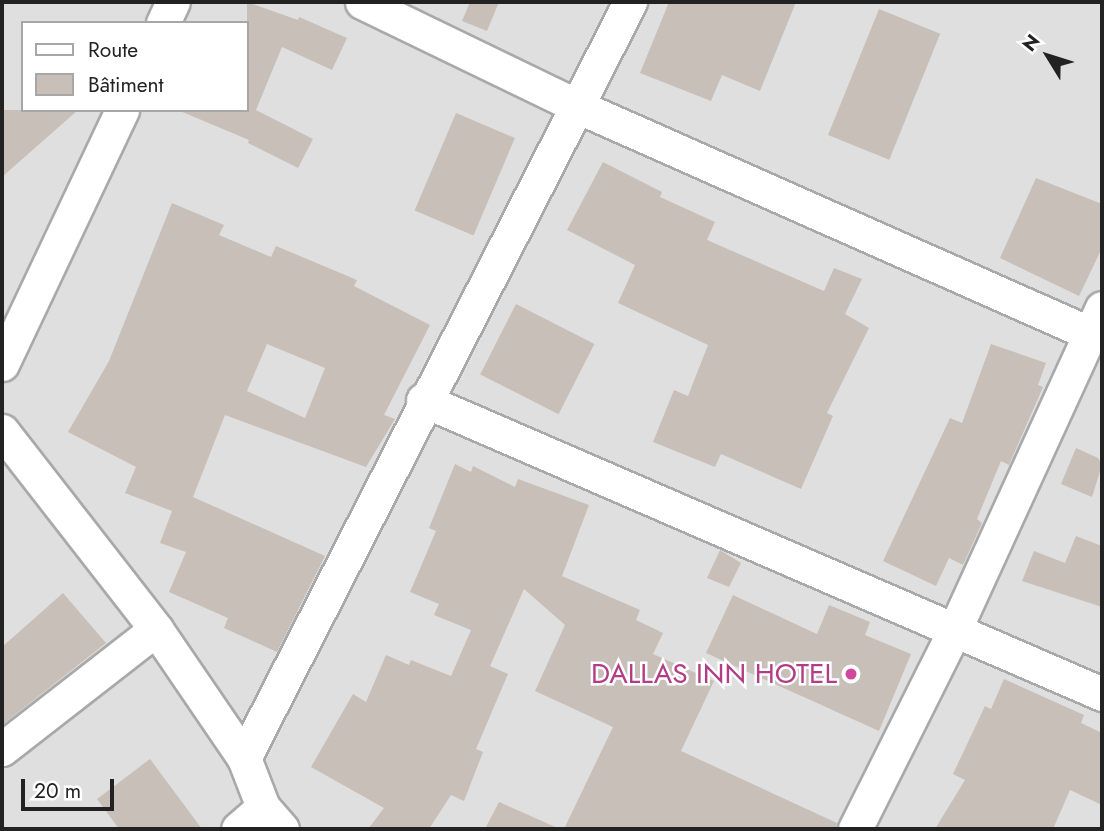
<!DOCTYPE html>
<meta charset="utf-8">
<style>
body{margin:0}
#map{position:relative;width:1104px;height:831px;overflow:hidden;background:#f2efe9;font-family:Jost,sans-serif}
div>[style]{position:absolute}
.residential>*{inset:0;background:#e0dfdf}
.building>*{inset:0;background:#c7bfb8;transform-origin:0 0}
.roads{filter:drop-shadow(2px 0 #a9a9a9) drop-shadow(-2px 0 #a9a9a9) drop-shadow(0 2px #a9a9a9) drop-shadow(0 -2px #a9a9a9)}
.minor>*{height:33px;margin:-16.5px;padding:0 16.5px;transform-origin:16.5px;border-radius:16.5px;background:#fff}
.dots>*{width:19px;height:19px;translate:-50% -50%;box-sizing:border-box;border:4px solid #fff;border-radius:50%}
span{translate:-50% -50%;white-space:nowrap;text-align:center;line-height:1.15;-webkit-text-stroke:5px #fff;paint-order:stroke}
.hotel-label{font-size:28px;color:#b23c85}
.right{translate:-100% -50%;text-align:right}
.frame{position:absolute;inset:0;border:4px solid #222;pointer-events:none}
.legend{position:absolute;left:21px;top:21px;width:228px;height:91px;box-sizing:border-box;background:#fff;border:2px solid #a7a7a7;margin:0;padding:9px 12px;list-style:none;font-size:21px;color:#222}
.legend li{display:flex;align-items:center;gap:14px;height:35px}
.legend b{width:35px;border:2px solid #a7a7a7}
.north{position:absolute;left:1013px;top:21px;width:70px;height:70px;-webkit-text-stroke:5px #fff;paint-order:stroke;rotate:308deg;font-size:19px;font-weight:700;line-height:28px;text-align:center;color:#222}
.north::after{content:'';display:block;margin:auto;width:24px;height:32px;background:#222;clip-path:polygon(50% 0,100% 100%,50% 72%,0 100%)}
.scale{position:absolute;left:21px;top:779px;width:93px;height:32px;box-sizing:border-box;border:4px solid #222;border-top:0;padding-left:9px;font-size:21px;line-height:24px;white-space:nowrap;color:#222;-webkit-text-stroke:5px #fff;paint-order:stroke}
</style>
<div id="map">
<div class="residential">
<i style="clip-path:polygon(evenodd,2px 2px,1102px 2px,1102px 829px,2px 829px,2px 2px,23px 23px,247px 23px,247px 110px,23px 110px,23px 23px)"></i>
</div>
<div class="building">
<i style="clip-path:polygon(247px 2px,298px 20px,299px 17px,347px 38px,332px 70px,282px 47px,256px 110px,313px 139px,298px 168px,248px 143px,249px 140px,180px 111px,247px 110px)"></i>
<i style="clip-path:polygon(470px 2px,499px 2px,487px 31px,462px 21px)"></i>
<i style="clip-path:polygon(669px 2px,796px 2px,760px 91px,722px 75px,711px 101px,640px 73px)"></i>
<i style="left:879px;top:9px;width:66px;height:136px;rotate:22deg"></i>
<i style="clip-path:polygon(2px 110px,78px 110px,2px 177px)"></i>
<i style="left:456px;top:113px;width:64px;height:106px;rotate:23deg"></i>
<i style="clip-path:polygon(603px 162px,662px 192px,660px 197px,715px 222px,707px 240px,824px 291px,834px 268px,862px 279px,845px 314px,869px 328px,827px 413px,833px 416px,801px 489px,721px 454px,715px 467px,653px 442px,674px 390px,688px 396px,708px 345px,618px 303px,635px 265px,567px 230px)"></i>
<i style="clip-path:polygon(1036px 178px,1102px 204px,1102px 248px,1079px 296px,1000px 258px)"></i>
<i style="clip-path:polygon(evenodd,172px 203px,224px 225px,219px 235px,271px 257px,276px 246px,357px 280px,354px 286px,430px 325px,384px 415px,395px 419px,366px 467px,225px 415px,193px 497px,325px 556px,277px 652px,224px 628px,228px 618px,169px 592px,186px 552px,160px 543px,172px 511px,125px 493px,136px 467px,68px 432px,109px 361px,172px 203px,267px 344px,325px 368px,305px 418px,247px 391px,267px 344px)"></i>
<i style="left:516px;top:304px;width:88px;height:79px;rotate:27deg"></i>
<i style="clip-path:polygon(991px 344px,1046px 363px,1038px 385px,1043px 387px,1009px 465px,1001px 461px,977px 519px,982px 523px,963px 565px,949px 558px,936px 586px,883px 561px,950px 418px,962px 423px)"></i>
<i style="clip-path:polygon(1076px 448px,1098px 458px,1102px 465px,1092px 497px,1061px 484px)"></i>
<i style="clip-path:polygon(455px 464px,471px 472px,473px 466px,515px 487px,518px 479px,589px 505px,562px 576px,640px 610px,636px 620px,663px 633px,653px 654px,714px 681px,681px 751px,837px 823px,836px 829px,564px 829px,613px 727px,535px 691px,565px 625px,524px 589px,490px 666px,508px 674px,476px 749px,483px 752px,464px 801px,451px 795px,429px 829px,368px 829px,384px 808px,311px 767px,353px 694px,366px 702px,386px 655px,409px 665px,411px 660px,451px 676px,471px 630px,434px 615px,439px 604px,410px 592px,436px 531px,429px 528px)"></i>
<i style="clip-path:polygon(1076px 536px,1102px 546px,1102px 607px,1022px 581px,1034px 551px,1065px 563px)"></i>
<i style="clip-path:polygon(720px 550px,741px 563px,729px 587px,707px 578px)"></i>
<i style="clip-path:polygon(63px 593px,106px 643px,2px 725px,2px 647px)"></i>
<i style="clip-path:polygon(733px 595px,817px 634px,829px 605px,870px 622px,865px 635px,911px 654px,879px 731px,706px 653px)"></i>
<i style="clip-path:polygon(1004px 679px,1084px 715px,1081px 723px,1102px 733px,1102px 805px,1070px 790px,1053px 829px,935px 829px,965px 780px,953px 774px,985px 706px,991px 709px)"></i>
<i style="clip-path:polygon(150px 759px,202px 829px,119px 829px,97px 799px)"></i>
<i style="clip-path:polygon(499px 802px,560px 829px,485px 829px)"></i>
</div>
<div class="roads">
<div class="minor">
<i style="left:362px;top:2px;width:241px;rotate:25.8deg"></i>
<i style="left:579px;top:107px;width:560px;rotate:23.91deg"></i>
<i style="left:163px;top:23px;width:23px;rotate:-65deg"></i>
<i style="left:2px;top:364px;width:281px;rotate:-64.7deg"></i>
<i style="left:423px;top:400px;width:740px;rotate:23.41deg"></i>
<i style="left:2px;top:431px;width:251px;rotate:52.1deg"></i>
<i style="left:156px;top:629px;width:156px;rotate:55.7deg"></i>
<i style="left:244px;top:758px;width:53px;rotate:68.8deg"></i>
<i style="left:263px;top:807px;width:29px;rotate:49deg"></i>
<i style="left:2px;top:749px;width:195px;rotate:-37.9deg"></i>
<i style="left:244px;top:758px;width:849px;rotate:-62.95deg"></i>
<i style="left:238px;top:829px;width:33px;rotate:-41deg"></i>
<i style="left:855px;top:829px;width:221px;rotate:-63.4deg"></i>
<i style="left:954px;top:631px;width:355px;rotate:-65.4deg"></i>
</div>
</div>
<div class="dots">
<i style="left:851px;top:674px;background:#d1479c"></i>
</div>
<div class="hotel-label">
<span class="right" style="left:837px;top:674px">DALLAS INN HOTEL</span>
</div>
<div class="frame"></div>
<ul class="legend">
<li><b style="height:9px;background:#fff"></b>Route</li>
<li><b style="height:19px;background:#c7bfb8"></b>Bâtiment</li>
</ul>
<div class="north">N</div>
<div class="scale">20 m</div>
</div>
